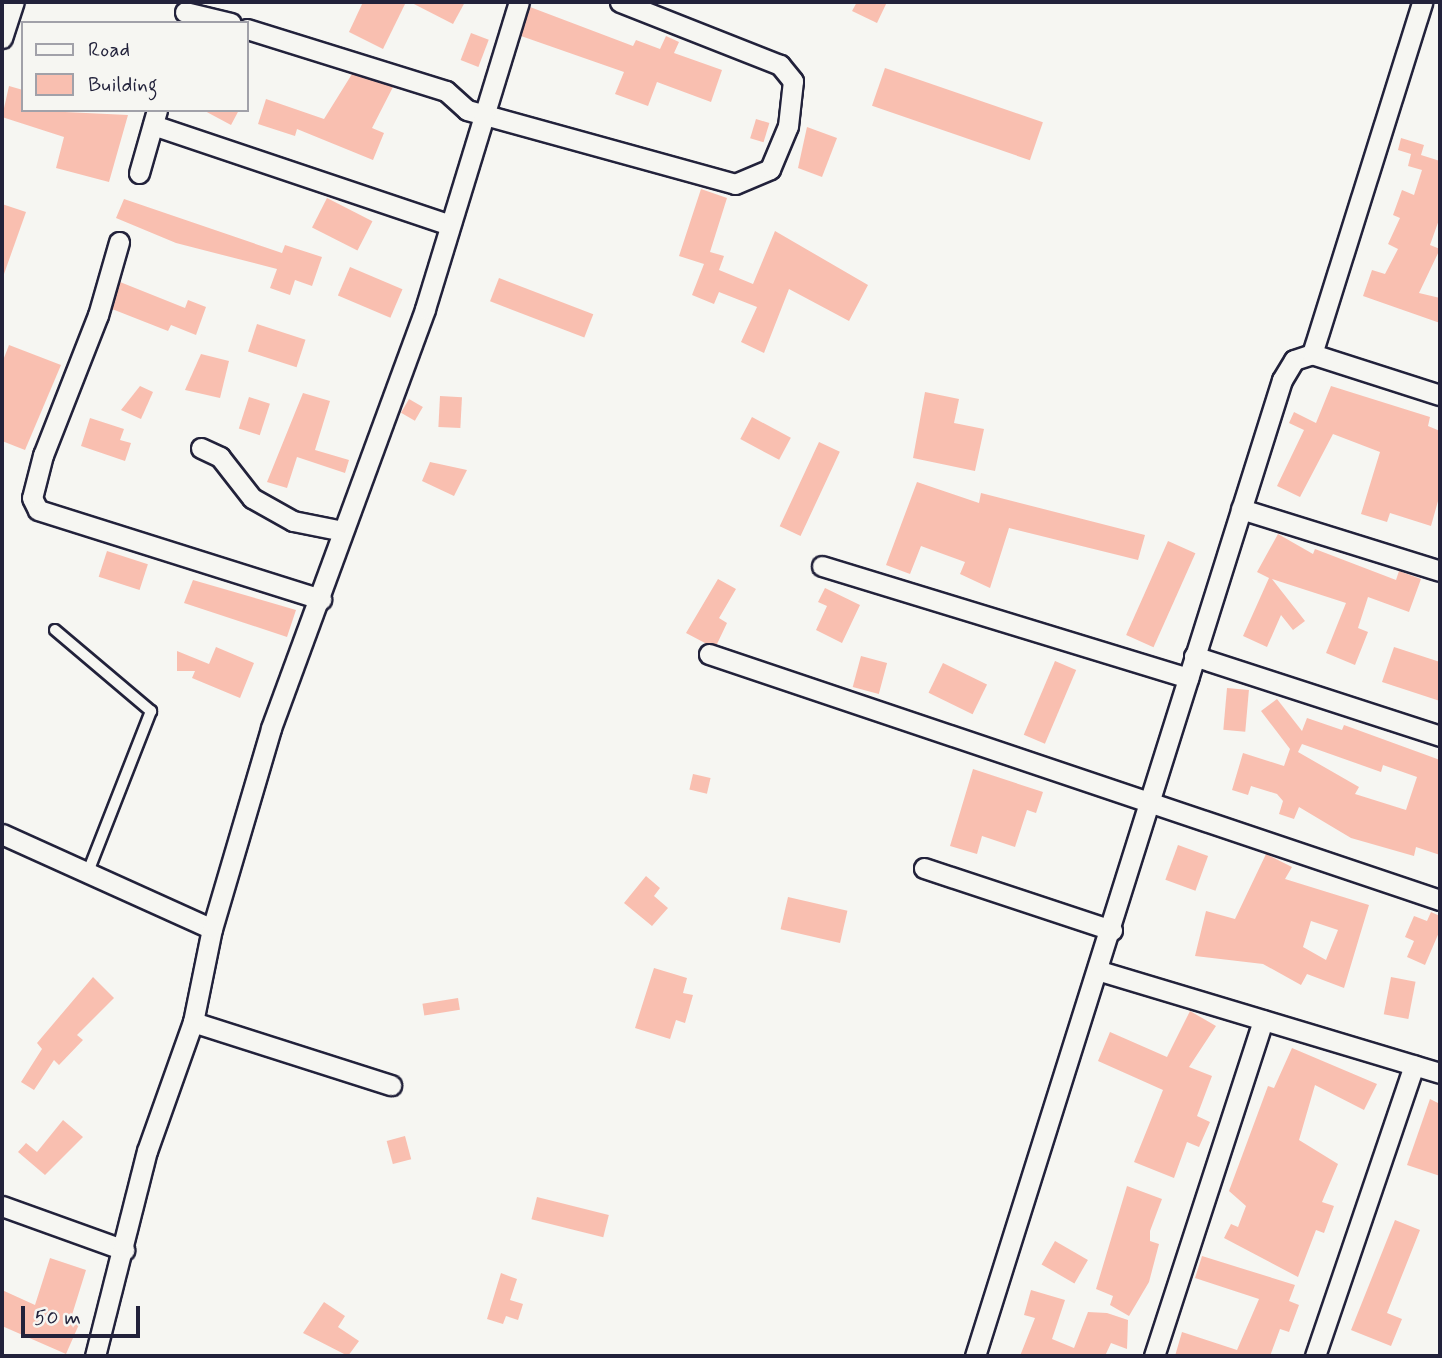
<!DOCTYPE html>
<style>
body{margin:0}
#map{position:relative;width:1442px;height:1358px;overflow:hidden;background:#f6f6f2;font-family:Mynerve,sans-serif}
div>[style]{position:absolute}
.building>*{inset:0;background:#f9bfb0;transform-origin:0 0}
.roads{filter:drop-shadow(2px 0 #22223b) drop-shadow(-2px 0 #22223b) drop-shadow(0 2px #22223b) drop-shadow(0 -2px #22223b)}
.lane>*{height:10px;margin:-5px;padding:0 5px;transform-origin:5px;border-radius:5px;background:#f6f6f2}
.street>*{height:19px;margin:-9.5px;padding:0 9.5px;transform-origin:9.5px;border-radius:9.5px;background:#f6f6f2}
span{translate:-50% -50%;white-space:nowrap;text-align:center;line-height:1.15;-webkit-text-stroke:5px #f6f6f2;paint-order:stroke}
.frame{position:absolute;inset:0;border:4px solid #22223b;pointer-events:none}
.legend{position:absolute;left:21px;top:21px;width:228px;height:91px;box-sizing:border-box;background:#f6f6f2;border:2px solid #a1a1a9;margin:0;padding:9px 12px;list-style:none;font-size:21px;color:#22223b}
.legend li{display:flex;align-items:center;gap:14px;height:35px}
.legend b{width:35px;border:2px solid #a1a1a9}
.scale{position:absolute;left:21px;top:1306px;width:119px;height:32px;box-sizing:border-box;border:4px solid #22223b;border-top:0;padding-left:9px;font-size:21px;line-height:24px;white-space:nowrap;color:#22223b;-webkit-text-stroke:5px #f6f6f2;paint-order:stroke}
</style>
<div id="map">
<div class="building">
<i style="clip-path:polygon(363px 2px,406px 2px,383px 49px,349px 32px)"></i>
<i style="clip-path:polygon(410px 2px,465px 2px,453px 24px)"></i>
<i style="clip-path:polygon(857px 2px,887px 2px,877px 23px,852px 11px)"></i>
<i style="clip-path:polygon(530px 7px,633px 46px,636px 40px,660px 49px,666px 36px,679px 42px,674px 53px,722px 70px,711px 102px,657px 82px,648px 106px,615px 94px,624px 72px,521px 36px)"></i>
<i style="left:471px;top:33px;width:19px;height:29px;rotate:21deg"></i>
<i style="left:885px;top:68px;width:167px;height:40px;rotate:19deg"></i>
<i style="clip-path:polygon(352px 74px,393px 87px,372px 128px,384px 133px,373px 160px,297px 129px,295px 136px,258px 124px,266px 99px,324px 119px)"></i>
<i style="clip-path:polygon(9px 86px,23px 90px,23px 110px,128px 115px,109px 182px,56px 168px,64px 137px,2px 117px)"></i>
<i style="clip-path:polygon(203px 110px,239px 110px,231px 125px)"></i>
<i style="left:756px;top:119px;width:14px;height:20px;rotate:17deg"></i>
<i style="clip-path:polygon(807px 127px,837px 138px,822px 177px,798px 168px)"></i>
<i style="clip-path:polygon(1401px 138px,1424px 145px,1421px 155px,1440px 161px,1440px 217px,1430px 245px,1440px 249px,1419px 293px,1440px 298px,1440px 323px,1363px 296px,1372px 270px,1385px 274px,1398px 249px,1388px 244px,1400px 218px,1393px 215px,1402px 190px,1414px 195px,1422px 170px,1408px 166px,1411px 154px,1398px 150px)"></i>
<i style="clip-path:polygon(701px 189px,727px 198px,710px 252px,724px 256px,719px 270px,753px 284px,775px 231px,868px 285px,849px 321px,789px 289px,764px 353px,741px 342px,757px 307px,719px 292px,714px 304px,692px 295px,704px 264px,679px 256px)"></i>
<i style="left:327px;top:198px;width:51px;height:33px;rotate:27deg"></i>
<i style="clip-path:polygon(124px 199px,282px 253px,285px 245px,322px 257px,312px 286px,295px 280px,290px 295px,270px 288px,277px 269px,176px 243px,116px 218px)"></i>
<i style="clip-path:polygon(2px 204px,26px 212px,4px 274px,2px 274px)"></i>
<i style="left:350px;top:267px;width:57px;height:31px;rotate:23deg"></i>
<i style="left:499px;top:278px;width:101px;height:25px;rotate:21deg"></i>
<i style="clip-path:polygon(120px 282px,185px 308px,188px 300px,206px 307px,196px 335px,171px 325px,168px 331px,112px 309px)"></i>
<i style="left:257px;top:324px;width:51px;height:29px;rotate:18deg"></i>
<i style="clip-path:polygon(9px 345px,61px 365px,25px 450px,2px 441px,2px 363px)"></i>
<i style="clip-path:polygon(201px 354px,229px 361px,220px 398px,185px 390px)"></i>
<i style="clip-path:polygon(140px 386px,153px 392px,141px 419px,121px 410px)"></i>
<i style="clip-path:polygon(1331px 386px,1430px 417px,1428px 426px,1440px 431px,1440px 494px,1431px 526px,1390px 513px,1387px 522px,1361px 514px,1380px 452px,1333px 434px,1300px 497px,1277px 486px,1304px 430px,1289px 423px,1294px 412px,1316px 423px)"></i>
<i style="clip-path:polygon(925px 392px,959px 399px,954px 423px,984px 429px,975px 471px,913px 458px)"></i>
<i style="clip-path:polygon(303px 393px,330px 401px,315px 450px,349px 460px,345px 473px,297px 457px,287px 488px,267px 482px)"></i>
<i style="left:440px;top:396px;width:22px;height:31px;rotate:3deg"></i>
<i style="left:249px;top:397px;width:22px;height:33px;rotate:18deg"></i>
<i style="left:409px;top:399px;width:16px;height:16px;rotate:30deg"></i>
<i style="left:752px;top:417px;width:44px;height:25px;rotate:28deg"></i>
<i style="clip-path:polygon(90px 418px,124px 429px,120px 440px,131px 443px,125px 461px,81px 446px)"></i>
<i style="left:819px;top:442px;width:23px;height:93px;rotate:25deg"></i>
<i style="clip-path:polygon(430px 462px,467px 470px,454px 496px,422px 481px)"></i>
<i style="clip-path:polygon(917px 482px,979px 503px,981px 493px,1145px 535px,1138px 560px,1009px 528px,990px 588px,960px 574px,965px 562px,921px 546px,910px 574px,886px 565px)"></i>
<i style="clip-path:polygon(1278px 534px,1313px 554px,1315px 549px,1396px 580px,1399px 571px,1421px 579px,1409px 612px,1368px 597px,1358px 628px,1368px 632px,1355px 665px,1326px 653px,1346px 603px,1272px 579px,1305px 621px,1293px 630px,1281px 615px,1267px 647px,1243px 636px,1269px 578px,1257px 572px)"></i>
<i style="left:1168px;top:541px;width:30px;height:103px;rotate:24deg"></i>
<i style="left:107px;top:551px;width:43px;height:27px;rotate:18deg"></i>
<i style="clip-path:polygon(718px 579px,736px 589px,719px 618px,727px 623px,717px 644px,705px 643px,686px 633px)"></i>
<i style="clip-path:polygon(193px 580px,296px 610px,287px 637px,184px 603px)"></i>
<i style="clip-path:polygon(825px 588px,860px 605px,842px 643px,816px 630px,827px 606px,818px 602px)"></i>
<i style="clip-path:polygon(216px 647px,254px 663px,240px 698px,192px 678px,195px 671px,177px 671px,177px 651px,209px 664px)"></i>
<i style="clip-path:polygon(1394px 647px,1440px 662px,1440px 701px,1382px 682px)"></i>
<i style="left:861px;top:656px;width:27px;height:32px;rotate:15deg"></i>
<i style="left:1055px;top:661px;width:23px;height:80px;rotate:23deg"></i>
<i style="left:943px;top:663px;width:49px;height:33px;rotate:26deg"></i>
<i style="left:1227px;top:688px;width:22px;height:42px;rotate:5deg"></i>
<i style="clip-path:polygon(evenodd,1277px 699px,1302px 731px,1307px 718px,1342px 730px,1344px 725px,1440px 760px,1440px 855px,1416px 847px,1414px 856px,1351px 838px,1299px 807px,1294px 819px,1279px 814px,1283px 801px,1277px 794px,1251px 786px,1248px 795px,1232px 790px,1243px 753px,1284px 766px,1290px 749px,1261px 711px,1277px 699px,1302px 744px,1381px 772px,1383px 765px,1417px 777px,1406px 810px,1355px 794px,1359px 787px,1298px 752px,1302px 744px)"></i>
<i style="clip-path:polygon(973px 769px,1043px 792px,1036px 813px,1027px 810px,1015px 847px,982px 836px,977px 854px,950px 846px)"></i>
<i style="left:693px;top:774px;width:18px;height:16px;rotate:13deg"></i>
<i style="left:1178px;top:845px;width:32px;height:37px;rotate:20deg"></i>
<i style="clip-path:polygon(evenodd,1266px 854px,1292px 867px,1285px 879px,1369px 905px,1344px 988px,1307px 974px,1301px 985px,1263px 964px,1195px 956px,1206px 911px,1235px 919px,1266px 854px,1311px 921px,1338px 930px,1326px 960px,1303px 947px,1311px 921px)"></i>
<i style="clip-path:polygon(646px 876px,660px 888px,654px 896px,668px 908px,652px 926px,624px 903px)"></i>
<i style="left:788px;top:897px;width:61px;height:33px;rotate:13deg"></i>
<i style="clip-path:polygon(1431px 912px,1440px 916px,1440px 930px,1425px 965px,1407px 957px,1414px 941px,1405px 937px,1414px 916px,1427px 921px)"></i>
<i style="clip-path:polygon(654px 968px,687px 978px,683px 993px,693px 995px,685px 1023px,676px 1020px,670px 1039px,635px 1028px)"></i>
<i style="clip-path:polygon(93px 977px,114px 998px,77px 1035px,83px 1040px,59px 1065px,54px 1060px,34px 1090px,21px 1082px,42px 1049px,37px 1043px)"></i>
<i style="left:1391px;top:977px;width:25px;height:38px;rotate:11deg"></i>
<i style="left:458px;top:998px;width:12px;height:36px;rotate:81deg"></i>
<i style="clip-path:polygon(1190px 1011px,1216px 1026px,1189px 1067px,1212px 1076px,1197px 1116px,1210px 1122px,1199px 1147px,1187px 1142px,1174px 1178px,1134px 1162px,1163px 1090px,1098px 1061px,1110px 1032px,1167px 1057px)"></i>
<i style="clip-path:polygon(1292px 1048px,1377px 1084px,1364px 1110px,1315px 1085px,1299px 1140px,1338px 1164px,1322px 1202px,1334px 1206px,1324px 1233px,1316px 1230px,1298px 1277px,1224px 1238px,1231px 1224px,1238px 1227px,1246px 1206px,1229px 1191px,1268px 1086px,1274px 1088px)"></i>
<i style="clip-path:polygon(1430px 1099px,1440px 1104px,1440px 1176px,1407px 1165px)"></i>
<i style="clip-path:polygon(63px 1120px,83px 1137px,45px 1175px,18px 1152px,26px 1143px,37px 1152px)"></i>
<i style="left:405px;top:1136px;width:24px;height:19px;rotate:75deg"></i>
<i style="clip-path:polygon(1127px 1186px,1162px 1199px,1150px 1231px,1150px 1241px,1159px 1244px,1149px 1282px,1129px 1316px,1110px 1305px,1113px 1296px,1096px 1289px)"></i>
<i style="left:537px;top:1197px;width:74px;height:23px;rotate:14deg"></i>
<i style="clip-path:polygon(1395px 1220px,1420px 1230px,1387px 1313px,1402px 1319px,1391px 1346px,1351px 1330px)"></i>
<i style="left:1055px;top:1241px;width:38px;height:27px;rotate:30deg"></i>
<i style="clip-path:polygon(1202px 1256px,1295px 1285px,1289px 1301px,1299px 1305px,1289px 1332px,1280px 1329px,1270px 1356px,1175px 1356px,1182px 1332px,1237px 1350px,1259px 1299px,1195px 1278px)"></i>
<i style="clip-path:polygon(50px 1258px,86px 1270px,71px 1318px,80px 1322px,66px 1354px,2px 1326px,2px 1290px,35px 1305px)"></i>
<i style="clip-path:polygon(501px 1273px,517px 1279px,510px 1300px,523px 1304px,518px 1320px,506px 1316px,503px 1324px,487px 1319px)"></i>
<i style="clip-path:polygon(1031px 1290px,1065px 1300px,1052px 1339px,1074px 1348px,1088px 1312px,1107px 1313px,1128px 1320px,1127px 1349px,1111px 1343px,1105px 1356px,1020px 1356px,1035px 1318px,1024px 1315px)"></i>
<i style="clip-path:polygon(324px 1302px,345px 1316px,338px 1327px,359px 1341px,348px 1356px,303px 1333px)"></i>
</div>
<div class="roads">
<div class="lane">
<i style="left:55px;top:630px;width:126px;rotate:40.2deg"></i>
<i style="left:151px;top:711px;width:173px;rotate:111.4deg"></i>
</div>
<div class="street">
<i style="left:185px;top:12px;width:47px;rotate:13.4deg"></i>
<i style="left:247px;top:29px;width:208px;rotate:17.3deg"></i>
<i style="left:446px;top:91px;width:28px;rotate:42deg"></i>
<i style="left:467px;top:110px;width:278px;rotate:15.4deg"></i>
<i style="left:735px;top:184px;width:38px;rotate:-23deg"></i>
<i style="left:770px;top:169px;width:47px;rotate:-67.3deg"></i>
<i style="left:788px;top:126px;width:45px;rotate:-83.7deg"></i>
<i style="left:793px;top:81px;width:21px;rotate:-129deg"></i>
<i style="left:780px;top:65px;width:172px;rotate:-158.5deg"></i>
<i style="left:2px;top:38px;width:38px;rotate:-72deg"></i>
<i style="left:153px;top:125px;width:310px;rotate:18.6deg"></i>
<i style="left:139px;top:173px;width:66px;rotate:-74.1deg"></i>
<i style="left:119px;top:242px;width:76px;rotate:106deg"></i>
<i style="left:98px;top:315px;width:150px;rotate:111.4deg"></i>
<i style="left:43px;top:455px;width:44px;rotate:104.3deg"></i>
<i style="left:32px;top:498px;width:13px;rotate:63deg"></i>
<i style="left:38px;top:510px;width:297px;rotate:17.5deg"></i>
<i style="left:1312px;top:354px;width:134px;rotate:17.8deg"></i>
<i style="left:201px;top:448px;width:21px;rotate:25deg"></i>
<i style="left:220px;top:457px;width:52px;rotate:52deg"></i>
<i style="left:252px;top:498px;width:47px;rotate:29.3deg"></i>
<i style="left:293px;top:521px;width:51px;rotate:11.3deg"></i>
<i style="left:1241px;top:509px;width:208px;rotate:17.3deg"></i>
<i style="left:822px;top:566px;width:383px;rotate:17deg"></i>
<i style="left:709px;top:654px;width:771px;rotate:18.6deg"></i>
<i style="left:1194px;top:656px;width:259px;rotate:18deg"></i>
<i style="left:2px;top:834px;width:230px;rotate:24.3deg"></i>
<i style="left:924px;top:868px;width:198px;rotate:18.3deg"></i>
<i style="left:1100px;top:971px;width:355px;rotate:16.7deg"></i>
<i style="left:193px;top:1022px;width:208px;rotate:17.7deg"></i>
<i style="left:2px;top:1206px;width:130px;rotate:19.8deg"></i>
<i style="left:95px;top:1356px;width:211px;rotate:-75.8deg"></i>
<i style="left:147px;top:1151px;width:137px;rotate:-70.4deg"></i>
<i style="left:193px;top:1022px;width:95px;rotate:-78.5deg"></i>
<i style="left:212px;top:929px;width:209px;rotate:-73.6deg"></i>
<i style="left:271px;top:728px;width:446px;rotate:-69.8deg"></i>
<i style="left:425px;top:309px;width:321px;rotate:-73deg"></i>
<i style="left:975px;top:1356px;width:1023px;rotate:-72.54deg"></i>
<i style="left:1282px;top:380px;width:23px;rotate:-59deg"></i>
<i style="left:1294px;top:360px;width:19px;rotate:-18deg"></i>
<i style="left:1312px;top:354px;width:369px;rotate:-72.6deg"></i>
<i style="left:1154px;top:1356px;width:353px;rotate:-72deg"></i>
<i style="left:1315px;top:1356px;width:307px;rotate:-71.2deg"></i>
</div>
</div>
<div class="frame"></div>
<ul class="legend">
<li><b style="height:9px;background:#f6f6f2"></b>Road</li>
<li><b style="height:19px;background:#f9bfb0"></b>Building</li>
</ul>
<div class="scale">50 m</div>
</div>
